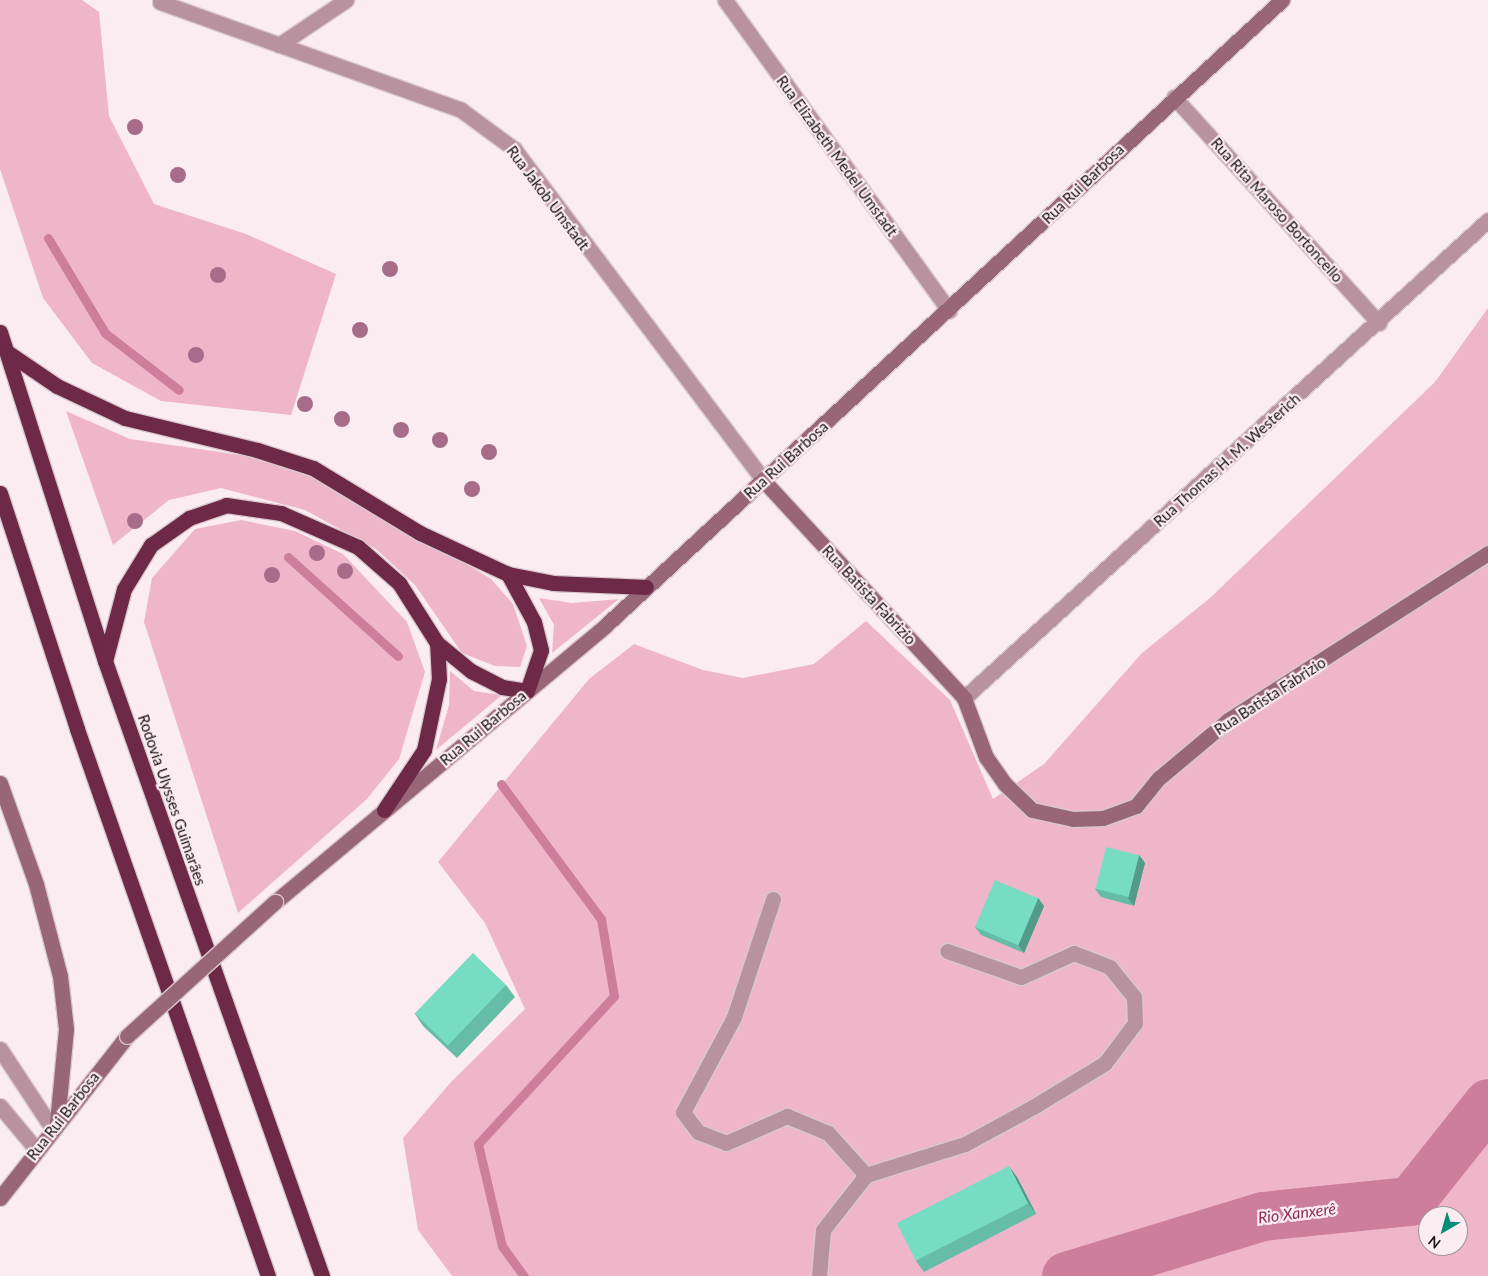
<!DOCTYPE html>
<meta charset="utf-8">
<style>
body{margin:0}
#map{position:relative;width:1488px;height:1276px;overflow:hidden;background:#fbecf1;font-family:Lato,sans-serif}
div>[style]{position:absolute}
.green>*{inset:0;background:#efb6c9}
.stream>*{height:9px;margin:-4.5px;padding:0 4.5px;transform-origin:4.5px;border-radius:4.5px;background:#cd7e9b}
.river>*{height:49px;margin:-24.5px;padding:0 24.5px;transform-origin:24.5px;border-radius:24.5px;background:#cd7e9b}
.roads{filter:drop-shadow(1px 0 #d7c9ce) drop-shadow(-1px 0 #d7c9ce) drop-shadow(0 1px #d7c9ce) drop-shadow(0 -1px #d7c9ce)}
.lane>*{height:15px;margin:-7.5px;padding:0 7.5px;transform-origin:7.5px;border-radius:7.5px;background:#b8939f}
.street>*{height:15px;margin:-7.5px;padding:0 7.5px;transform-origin:7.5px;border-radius:7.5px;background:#b8939f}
.secondary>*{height:15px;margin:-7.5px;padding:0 7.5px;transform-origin:7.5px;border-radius:7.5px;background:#996678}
.highway>*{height:15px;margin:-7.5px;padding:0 7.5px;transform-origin:7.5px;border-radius:7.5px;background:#6d2945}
.bridges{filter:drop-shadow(1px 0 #d7c9ce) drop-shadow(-1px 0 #d7c9ce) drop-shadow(0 1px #d7c9ce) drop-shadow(0 -1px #d7c9ce)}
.secondary-bridge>*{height:15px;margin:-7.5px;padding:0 7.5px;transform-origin:7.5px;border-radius:7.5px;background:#996678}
.trees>*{width:16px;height:16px;margin:-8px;border-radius:50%;background:#a86c8b}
.wall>*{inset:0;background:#65bda7}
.shaded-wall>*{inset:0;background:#539a88}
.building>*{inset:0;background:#76dcc2;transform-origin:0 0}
span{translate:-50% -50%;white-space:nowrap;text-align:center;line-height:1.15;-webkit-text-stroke:4.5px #fbecf1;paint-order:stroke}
.street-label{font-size:15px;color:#181314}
.water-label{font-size:16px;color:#8b2d56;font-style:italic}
.north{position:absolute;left:1418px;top:1206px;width:50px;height:50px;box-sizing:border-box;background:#fbecf1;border:1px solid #a09599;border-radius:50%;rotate:218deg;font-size:14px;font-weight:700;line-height:20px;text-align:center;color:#181314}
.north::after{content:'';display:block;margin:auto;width:18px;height:22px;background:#018d76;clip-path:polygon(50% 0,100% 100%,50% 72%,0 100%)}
</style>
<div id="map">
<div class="green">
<i style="clip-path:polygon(0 0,82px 0,99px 12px,109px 116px,154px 204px,246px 234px,336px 274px,291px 415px,161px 401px,92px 363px,43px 298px,0 169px)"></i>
<i style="clip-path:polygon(evenodd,1488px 308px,1488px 1276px,452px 1276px,418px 1230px,403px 1138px,451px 1082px,525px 1009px,485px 923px,438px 862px,589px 679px,634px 644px,703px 670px,743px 678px,814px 664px,866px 621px,950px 700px,993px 799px,1044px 764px,1142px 653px,1210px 598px,1435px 382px,1488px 308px,1428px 1216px,1458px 1216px,1458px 1246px,1428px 1246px,1428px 1216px)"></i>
<i style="clip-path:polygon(66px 411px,130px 439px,269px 459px,348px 490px,491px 579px,513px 604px,527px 646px,520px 667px,495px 666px,462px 653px,415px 585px,376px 549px,305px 510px,221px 488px,169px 500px,113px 545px)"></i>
<i style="clip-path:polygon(241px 520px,295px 531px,343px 554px,407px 622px,425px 672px,399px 759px,367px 799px,238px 913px,144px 622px,152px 578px,195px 529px)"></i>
<i style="clip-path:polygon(539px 598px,572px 603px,619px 599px,552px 653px,554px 625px)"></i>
<i style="clip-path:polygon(450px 671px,474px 691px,502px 695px,436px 750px,449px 705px)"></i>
</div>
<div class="stream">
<i style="left:48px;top:238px;width:111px;rotate:59deg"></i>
<i style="left:105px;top:333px;width:93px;rotate:37.6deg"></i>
<i style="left:288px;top:557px;width:148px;rotate:42deg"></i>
<i style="left:501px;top:784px;width:168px;rotate:53.5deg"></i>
<i style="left:601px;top:919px;width:78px;rotate:80.4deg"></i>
<i style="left:614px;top:996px;width:201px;rotate:132.6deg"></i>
<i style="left:478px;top:1144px;width:105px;rotate:76.8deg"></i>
<i style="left:502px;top:1246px;width:37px;rotate:54deg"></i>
</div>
<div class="river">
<i style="left:1066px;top:1276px;width:205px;rotate:-17deg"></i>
<i style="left:1262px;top:1216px;width:149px;rotate:-5.8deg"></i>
<i style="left:1410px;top:1201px;width:125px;rotate:-51.5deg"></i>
</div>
<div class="roads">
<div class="lane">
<i style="left:773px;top:899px;width:124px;rotate:108.3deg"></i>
<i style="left:734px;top:1017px;width:108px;rotate:118.2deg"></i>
<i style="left:683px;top:1112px;width:25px;rotate:53deg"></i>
<i style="left:698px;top:1132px;width:30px;rotate:21deg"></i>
<i style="left:726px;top:1143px;width:67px;rotate:-23.9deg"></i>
<i style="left:787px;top:1116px;width:44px;rotate:22.5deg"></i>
<i style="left:828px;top:1133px;width:57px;rotate:47.9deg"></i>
<i style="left:819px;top:1276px;width:46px;rotate:-85deg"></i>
<i style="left:823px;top:1230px;width:70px;rotate:-52deg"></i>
<i style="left:866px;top:1175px;width:104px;rotate:-17.4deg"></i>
<i style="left:965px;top:1144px;width:77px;rotate:-28.6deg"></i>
<i style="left:1033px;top:1107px;width:84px;rotate:-31.4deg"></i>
<i style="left:1105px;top:1063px;width:50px;rotate:-53.1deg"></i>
<i style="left:1135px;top:1023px;width:26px;rotate:-92deg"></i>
<i style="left:1134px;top:997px;width:38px;rotate:-129deg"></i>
<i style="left:1110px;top:967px;width:39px;rotate:-159deg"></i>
<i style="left:1074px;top:953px;width:58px;rotate:155.6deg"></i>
<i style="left:1021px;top:977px;width:78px;rotate:-160.6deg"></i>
</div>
<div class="street">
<i style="left:725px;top:0;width:383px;rotate:54.2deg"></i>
<i style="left:160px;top:2px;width:320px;rotate:19.7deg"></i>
<i style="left:461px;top:110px;width:66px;rotate:36.3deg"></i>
<i style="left:514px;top:149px;width:414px;rotate:53deg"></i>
<i style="left:279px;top:45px;width:81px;rotate:-33.9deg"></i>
<i style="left:1174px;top:97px;width:305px;rotate:47.8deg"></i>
<i style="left:964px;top:698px;width:709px;rotate:-42.37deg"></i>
<i style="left:0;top:1049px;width:95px;rotate:56.6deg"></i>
<i style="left:0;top:1106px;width:56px;rotate:50.1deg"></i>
</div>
<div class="secondary">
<i style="left:763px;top:480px;width:297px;rotate:47.3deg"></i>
<i style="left:964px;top:698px;width:63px;rotate:69.6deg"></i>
<i style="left:986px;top:757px;width:33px;rotate:55deg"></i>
<i style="left:1005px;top:784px;width:37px;rotate:44deg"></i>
<i style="left:1032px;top:810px;width:42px;rotate:12.4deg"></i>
<i style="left:1073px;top:819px;width:30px;rotate:-2deg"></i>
<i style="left:1103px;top:818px;width:35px;rotate:-20deg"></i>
<i style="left:1136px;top:806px;width:36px;rotate:-51deg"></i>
<i style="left:1159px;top:778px;width:90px;rotate:-40deg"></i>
<i style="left:1228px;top:720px;width:309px;rotate:-32.7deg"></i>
<i style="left:0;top:783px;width:107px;rotate:70.4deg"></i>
<i style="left:36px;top:884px;width:95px;rotate:75.4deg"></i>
<i style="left:60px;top:976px;width:53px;rotate:83.5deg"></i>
<i style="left:66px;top:1029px;width:93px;rotate:95.5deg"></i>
<i style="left:275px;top:902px;width:432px;rotate:-39.9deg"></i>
<i style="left:606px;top:625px;width:921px;rotate:-42.76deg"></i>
<i style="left:0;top:1198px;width:206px;rotate:-51.9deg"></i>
</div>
<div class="highway">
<i style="left:0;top:332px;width:345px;rotate:72.3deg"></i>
<i style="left:105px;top:661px;width:652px;rotate:70.56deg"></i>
<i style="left:7px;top:352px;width:60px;rotate:34.2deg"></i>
<i style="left:57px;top:386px;width:75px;rotate:25.2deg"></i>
<i style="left:125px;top:418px;width:136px;rotate:13.6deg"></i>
<i style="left:257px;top:450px;width:59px;rotate:17.8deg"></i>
<i style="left:313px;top:468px;width:125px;rotate:31.3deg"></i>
<i style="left:420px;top:533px;width:97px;rotate:25deg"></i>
<i style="left:508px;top:574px;width:47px;rotate:11.1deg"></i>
<i style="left:554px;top:583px;width:92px;rotate:2.5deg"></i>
<i style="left:0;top:493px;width:248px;rotate:71.9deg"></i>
<i style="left:77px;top:729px;width:579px;rotate:70.75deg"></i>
<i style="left:105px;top:661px;width:74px;rotate:-75.2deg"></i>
<i style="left:124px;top:589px;width:52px;rotate:-58.5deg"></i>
<i style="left:151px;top:545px;width:47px;rotate:-35.4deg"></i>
<i style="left:189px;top:518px;width:39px;rotate:-19deg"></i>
<i style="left:226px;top:505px;width:56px;rotate:8.3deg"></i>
<i style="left:281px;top:513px;width:84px;rotate:23.8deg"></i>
<i style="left:358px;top:547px;width:55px;rotate:41.3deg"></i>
<i style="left:399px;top:583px;width:71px;rotate:57.7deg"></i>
<i style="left:437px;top:643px;width:44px;rotate:39.5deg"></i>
<i style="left:471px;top:671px;width:35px;rotate:27deg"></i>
<i style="left:502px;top:687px;width:25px;rotate:9deg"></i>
<i style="left:527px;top:691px;width:43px;rotate:-71.1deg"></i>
<i style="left:541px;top:650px;width:29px;rotate:-104deg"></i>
<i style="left:534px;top:622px;width:55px;rotate:-118.4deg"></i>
<i style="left:384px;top:810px;width:72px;rotate:-56.3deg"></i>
<i style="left:424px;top:750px;width:73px;rotate:-78.1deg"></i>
<i style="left:439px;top:679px;width:36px;rotate:-93deg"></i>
</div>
</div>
<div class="bridges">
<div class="secondary-bridge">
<i style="left:127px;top:1036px;width:200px;rotate:-42.2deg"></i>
</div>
</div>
<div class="trees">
<i style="left:135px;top:127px"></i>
<i style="left:178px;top:175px"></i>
<i style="left:390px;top:269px"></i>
<i style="left:218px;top:275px"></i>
<i style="left:360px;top:330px"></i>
<i style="left:196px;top:355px"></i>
<i style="left:305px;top:404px"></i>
<i style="left:342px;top:419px"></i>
<i style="left:401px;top:430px"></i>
<i style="left:440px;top:440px"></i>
<i style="left:489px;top:452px"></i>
<i style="left:472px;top:489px"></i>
<i style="left:135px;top:521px"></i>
<i style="left:317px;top:553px"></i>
<i style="left:345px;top:571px"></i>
<i style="left:272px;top:575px"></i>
</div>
<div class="wall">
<i style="clip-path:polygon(1139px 855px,1145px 863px,1134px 906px,1101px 897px,1095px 889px)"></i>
<i style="clip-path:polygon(1038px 898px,1044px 906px,1024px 953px,981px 935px,975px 927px)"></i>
<i style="clip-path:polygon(506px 985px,515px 997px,457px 1058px,423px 1026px,415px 1014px)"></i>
<i style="clip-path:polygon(1017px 1177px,1036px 1214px,924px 1272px,916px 1261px)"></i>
</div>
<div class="shaded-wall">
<i style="clip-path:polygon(1139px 855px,1145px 863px,1134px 906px,1128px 898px)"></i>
<i style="clip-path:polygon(1038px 898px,1044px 906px,1024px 953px,1018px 945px)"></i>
<i style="clip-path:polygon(1009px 1166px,1017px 1177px,1036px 1214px,1028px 1203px)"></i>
</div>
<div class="building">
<i style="left:1106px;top:847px;width:34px;height:43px;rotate:14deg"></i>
<i style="left:995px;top:880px;width:47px;height:51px;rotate:23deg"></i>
<i style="left:473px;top:953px;width:46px;height:84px;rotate:44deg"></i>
<i style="left:1009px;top:1166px;width:42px;height:126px;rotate:63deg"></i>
</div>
<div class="street-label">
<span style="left:837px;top:156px;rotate:54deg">Rua Elizabeth Medel Umstadt</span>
<span style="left:1083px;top:184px;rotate:-44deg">Rua Rui Barbosa</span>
<span style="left:548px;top:198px;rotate:53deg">Rua Jakob Umstadt</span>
<span style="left:1277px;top:210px;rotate:48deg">Rua Rita Maroso Bortoncello</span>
<span style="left:786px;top:460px;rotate:-42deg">Rua Rui Barbosa</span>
<span style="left:1227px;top:460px;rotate:-42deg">Rua Thomas H. M. Westerich</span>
<span style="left:869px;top:595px;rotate:47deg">Rua Batista Fabrizio</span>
<span style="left:1270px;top:696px;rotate:-33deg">Rua Batista Fabrizio</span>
<span style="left:483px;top:728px;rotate:-40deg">Rua Rui Barbosa</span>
<span style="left:172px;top:800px;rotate:71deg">Rodovia Ulysses Guimarães</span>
<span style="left:63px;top:1116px;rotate:-52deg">Rua Rui Barbosa</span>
</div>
<div class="water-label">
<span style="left:1297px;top:1213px;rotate:-7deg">Rio Xanxerê</span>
</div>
<div class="north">N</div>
</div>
